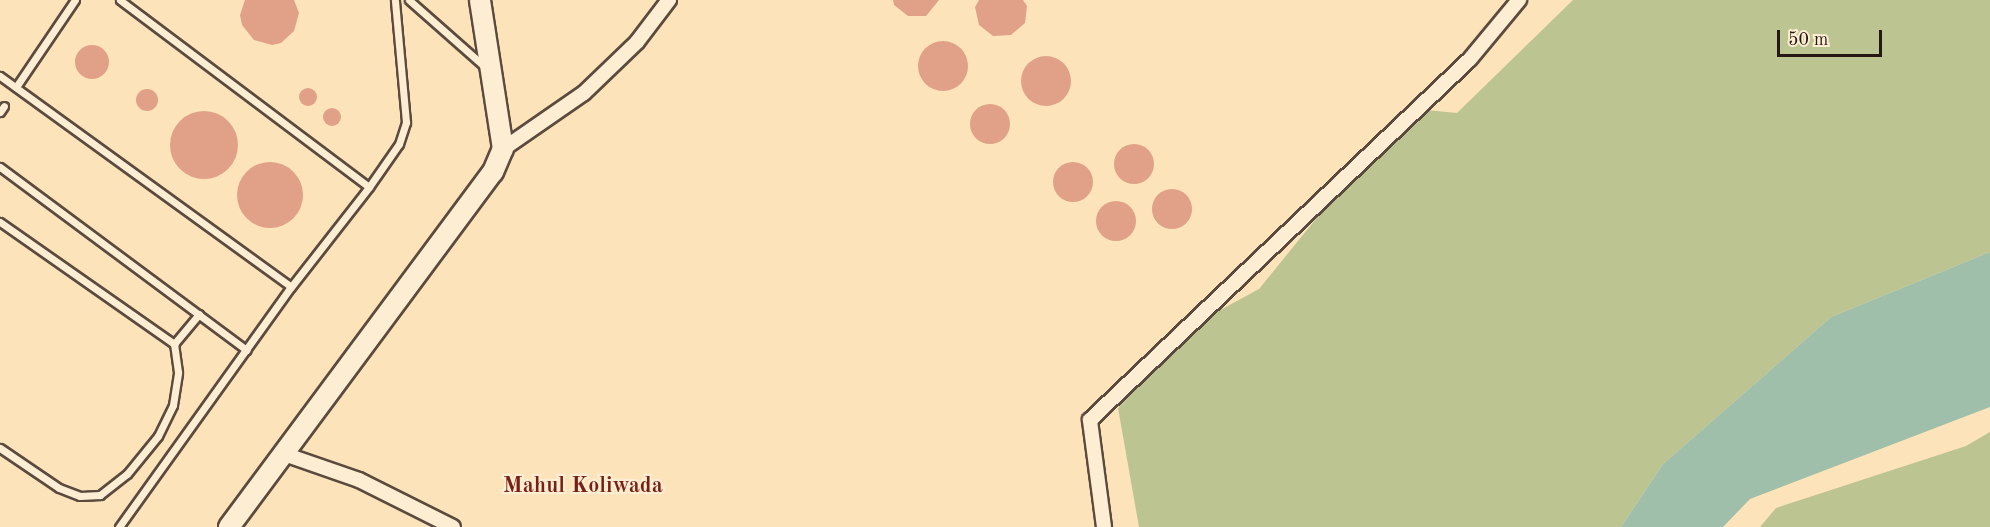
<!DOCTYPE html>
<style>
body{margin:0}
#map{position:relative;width:1990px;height:527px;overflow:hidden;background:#fce3ba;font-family:"Old Standard TT",serif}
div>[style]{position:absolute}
.green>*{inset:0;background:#bcc492}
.water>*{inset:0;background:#a0bfaa}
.building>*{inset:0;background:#e1a188}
.round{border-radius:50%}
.roads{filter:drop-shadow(2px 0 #5b4b3e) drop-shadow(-2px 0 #5b4b3e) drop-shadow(0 2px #5b4b3e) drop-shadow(0 -2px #5b4b3e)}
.lane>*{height:7px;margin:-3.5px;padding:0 3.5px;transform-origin:3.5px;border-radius:3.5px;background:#fdedd2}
.street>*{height:14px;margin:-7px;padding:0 7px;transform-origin:7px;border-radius:7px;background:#fdedd2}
.secondary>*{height:20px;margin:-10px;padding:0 10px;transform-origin:10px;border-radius:10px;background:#fdedd2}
span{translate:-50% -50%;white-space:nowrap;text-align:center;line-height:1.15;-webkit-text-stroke:4.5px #fdedd2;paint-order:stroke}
.neighbourhood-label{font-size:22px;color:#7a1f14;font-weight:700}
.scale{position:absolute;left:1777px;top:30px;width:105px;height:27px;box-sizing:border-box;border:3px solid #251814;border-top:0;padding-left:8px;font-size:18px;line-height:21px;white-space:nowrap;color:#251814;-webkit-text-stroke:4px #fdedd2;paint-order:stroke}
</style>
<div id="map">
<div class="green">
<i style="clip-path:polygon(1573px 0,1990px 0,1990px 252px,1831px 317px,1663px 464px,1621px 527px,1139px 527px,1118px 408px,1202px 320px,1259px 289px,1341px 188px,1426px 110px,1457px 113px)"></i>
<i style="clip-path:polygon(1990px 432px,1990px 527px,1760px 527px,1776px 508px,1966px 446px)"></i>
</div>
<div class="water">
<i style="clip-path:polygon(1990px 252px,1990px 407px,1750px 499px,1723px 527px,1621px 527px,1663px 464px,1831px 317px)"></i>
</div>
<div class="building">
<i style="clip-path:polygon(245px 0,294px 0,299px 13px,294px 31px,281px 43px,272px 45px,254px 40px,242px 25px,240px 15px)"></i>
<i style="clip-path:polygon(893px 0,939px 0,926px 16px,908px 16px,894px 5px)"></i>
<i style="clip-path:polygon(979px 0,1023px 0,1027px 6px,1025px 23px,1011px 35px,993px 36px,979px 25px,975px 7px)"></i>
<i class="round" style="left:918px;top:41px;width:50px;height:50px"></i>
<i class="round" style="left:75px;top:45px;width:34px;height:34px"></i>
<i class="round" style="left:1021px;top:56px;width:50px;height:50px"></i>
<i class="round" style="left:299px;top:88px;width:18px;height:18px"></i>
<i class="round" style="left:136px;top:89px;width:22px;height:22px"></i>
<i class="round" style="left:970px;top:104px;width:40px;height:40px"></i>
<i class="round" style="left:323px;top:108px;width:18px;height:18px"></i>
<i class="round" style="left:170px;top:111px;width:68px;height:68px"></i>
<i class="round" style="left:1114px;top:144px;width:40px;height:40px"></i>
<i class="round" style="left:237px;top:162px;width:66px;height:66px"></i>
<i class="round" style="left:1053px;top:162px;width:40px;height:40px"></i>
<i class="round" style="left:1152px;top:189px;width:40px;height:40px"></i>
<i class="round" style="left:1096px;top:201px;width:40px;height:40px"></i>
</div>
<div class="roads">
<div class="lane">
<i style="left:120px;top:0;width:311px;rotate:36.9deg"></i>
<i style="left:409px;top:0;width:103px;rotate:41.4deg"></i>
<i style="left:0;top:76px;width:359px;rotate:35.9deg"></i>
<i style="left:16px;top:87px;width:105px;rotate:-55.9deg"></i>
<i style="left:0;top:112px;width:7px;rotate:-56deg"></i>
<i style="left:0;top:167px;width:307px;rotate:36.6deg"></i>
<i style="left:0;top:222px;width:213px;rotate:35deg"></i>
<i style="left:0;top:448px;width:71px;rotate:34.1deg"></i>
<i style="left:59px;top:488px;width:22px;rotate:21deg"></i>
<i style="left:80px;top:496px;width:20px;rotate:-3deg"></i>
<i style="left:100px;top:495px;width:34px;rotate:-38deg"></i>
<i style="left:127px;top:474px;width:49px;rotate:-50.8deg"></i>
<i style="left:158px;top:436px;width:34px;rotate:-64deg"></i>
<i style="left:173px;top:405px;width:33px;rotate:-81deg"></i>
<i style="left:178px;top:372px;width:28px;rotate:-98deg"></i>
<i style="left:174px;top:344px;width:39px;rotate:-50deg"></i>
<i style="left:119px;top:527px;width:295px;rotate:-54.4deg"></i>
<i style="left:291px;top:287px;width:127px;rotate:-52deg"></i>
<i style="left:369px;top:187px;width:52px;rotate:-55.1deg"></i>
<i style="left:399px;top:144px;width:23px;rotate:-72deg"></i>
<i style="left:406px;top:122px;width:122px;rotate:-95.2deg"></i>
</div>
<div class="street">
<i style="left:503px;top:149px;width:98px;rotate:-34.7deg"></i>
<i style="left:584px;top:93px;width:74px;rotate:-43.9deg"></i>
<i style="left:637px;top:42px;width:53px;rotate:-52.7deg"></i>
<i style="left:284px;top:454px;width:79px;rotate:19.1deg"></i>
<i style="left:359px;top:480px;width:105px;rotate:26.6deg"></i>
<i style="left:1104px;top:527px;width:108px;rotate:-97.5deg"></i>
<i style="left:1090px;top:420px;width:524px;rotate:-43.53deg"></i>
<i style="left:1470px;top:59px;width:77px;rotate:-50.3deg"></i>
</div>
<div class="secondary">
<i style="left:229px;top:527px;width:442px;rotate:-53.4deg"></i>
<i style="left:493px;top:172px;width:25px;rotate:-67deg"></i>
<i style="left:503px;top:149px;width:151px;rotate:-98.8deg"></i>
</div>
</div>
<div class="neighbourhood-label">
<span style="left:583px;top:487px">Mahul Koliwada</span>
</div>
<div class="scale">50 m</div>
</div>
